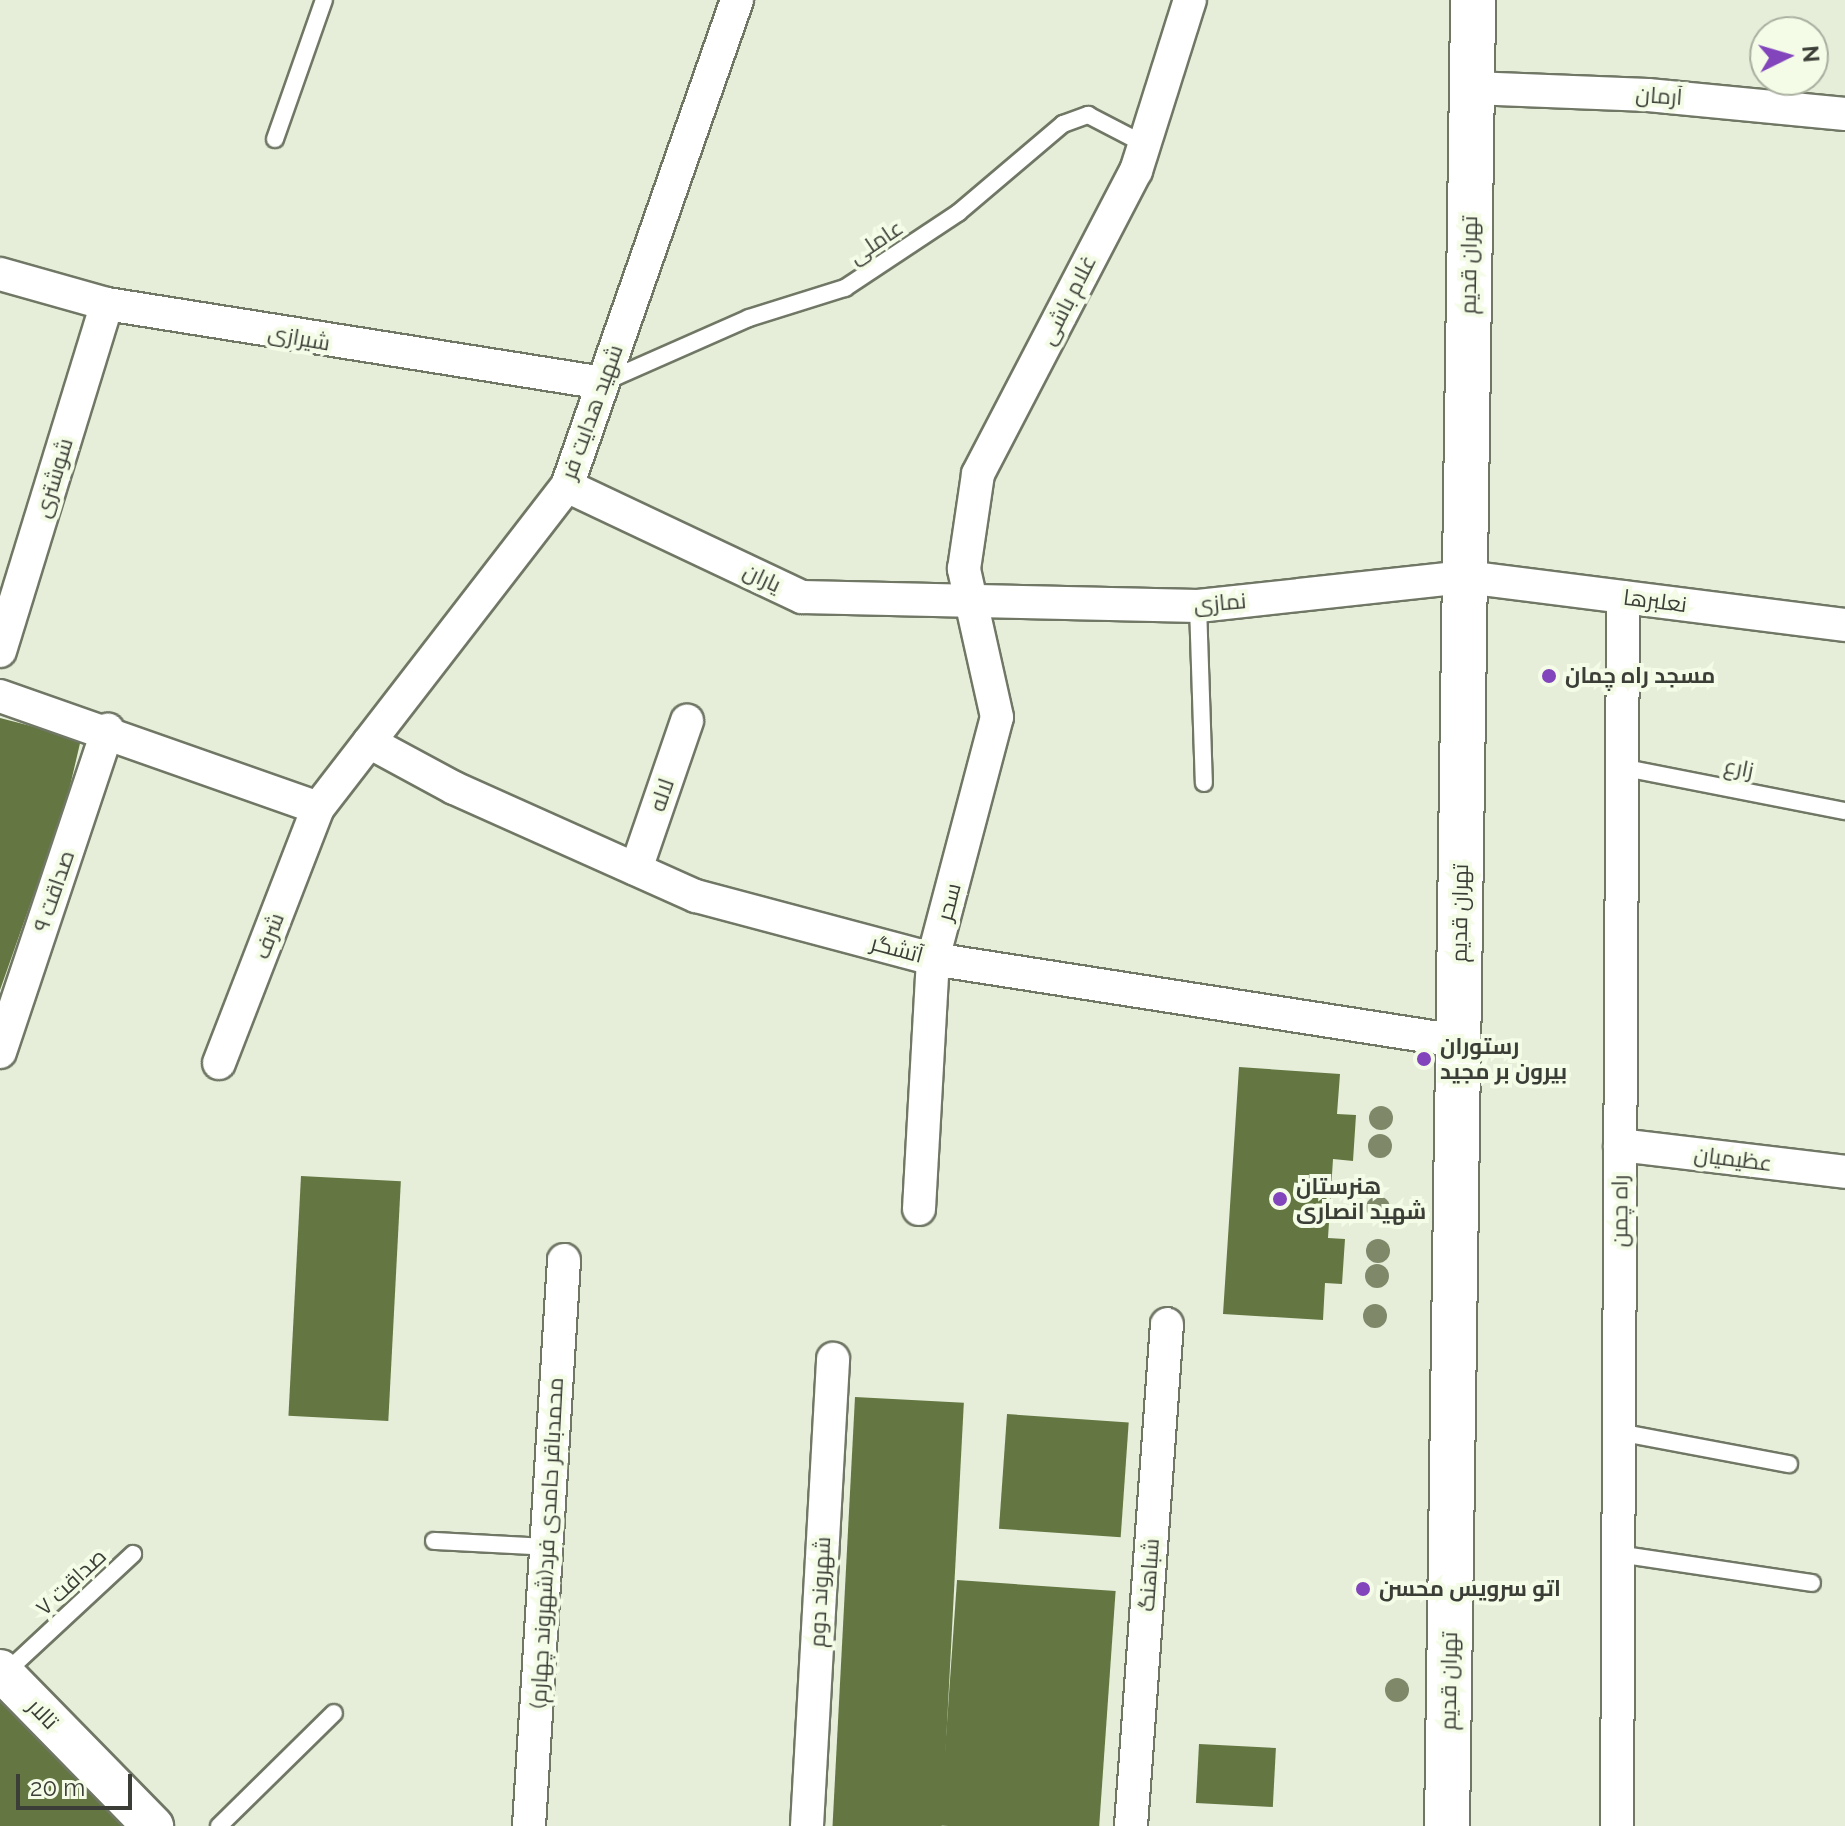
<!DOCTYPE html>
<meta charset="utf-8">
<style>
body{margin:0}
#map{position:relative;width:1845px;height:1826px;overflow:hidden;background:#e6eeda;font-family:Raleway,Cairo,sans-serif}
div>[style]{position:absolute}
.building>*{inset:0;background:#647742;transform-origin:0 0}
.roads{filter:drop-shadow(2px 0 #707765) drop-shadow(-2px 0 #707765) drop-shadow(0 2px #707765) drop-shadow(0 -2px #707765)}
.service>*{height:16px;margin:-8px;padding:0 8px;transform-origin:8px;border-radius:8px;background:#fff}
.minor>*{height:32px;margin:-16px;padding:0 16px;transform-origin:16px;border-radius:16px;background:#fff}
.tertiary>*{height:40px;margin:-20px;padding:0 20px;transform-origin:20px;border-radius:20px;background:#fff}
.secondary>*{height:44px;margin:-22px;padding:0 22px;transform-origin:22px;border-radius:22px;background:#fff}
.trees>*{width:24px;height:24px;margin:-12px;border-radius:50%;background:#7f8969}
.dots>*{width:22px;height:22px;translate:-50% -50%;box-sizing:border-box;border:4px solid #f4fce7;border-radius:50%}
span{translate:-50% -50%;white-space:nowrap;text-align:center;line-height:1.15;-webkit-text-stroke:8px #f4fce7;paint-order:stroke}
.street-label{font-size:22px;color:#3b3e36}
.poi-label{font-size:22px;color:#3b3e36;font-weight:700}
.left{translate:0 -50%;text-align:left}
.north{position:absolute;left:1749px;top:16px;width:80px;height:80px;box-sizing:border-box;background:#f4fce7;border:2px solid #aab0a0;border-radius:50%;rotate:85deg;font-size:22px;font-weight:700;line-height:32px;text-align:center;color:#3b3e36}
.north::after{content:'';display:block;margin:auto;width:28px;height:36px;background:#8245bb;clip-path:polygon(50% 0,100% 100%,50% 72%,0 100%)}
.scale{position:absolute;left:16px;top:1774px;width:116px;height:36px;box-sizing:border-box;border:4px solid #3b3e36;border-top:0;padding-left:10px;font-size:24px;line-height:28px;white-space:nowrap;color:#3b3e36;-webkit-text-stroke:6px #f4fce7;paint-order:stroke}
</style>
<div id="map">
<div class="building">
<i style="clip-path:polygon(0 718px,81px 739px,66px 803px,0 990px)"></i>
<i style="clip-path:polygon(1239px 1067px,1340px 1074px,1337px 1114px,1356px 1115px,1353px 1161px,1333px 1159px,1328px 1238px,1345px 1239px,1342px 1284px,1325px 1283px,1323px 1320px,1223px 1314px)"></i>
<i style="left:301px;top:1176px;width:100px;height:240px;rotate:3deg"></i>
<i style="left:855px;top:1397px;width:109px;height:430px;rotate:3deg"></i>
<i style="left:1007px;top:1414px;width:122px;height:115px;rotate:4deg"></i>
<i style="left:957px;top:1580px;width:159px;height:246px;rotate:4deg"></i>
<i style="clip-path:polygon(0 1701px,44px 1736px,124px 1826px,0 1826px)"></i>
<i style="left:1199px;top:1744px;width:77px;height:59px;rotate:3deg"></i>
</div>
<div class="roads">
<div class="service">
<i style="left:275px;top:139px;width:147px;rotate:-70.6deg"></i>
<i style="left:604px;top:382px;width:158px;rotate:-23.8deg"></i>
<i style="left:749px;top:318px;width:101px;rotate:-17.4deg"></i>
<i style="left:845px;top:288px;width:136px;rotate:-33.6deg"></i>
<i style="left:958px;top:213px;width:138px;rotate:-40.3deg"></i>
<i style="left:1063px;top:124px;width:27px;rotate:-20deg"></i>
<i style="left:1088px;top:115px;width:63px;rotate:27.4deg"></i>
<i style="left:1198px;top:606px;width:177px;rotate:88.1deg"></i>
<i style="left:1625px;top:768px;width:224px;rotate:11.1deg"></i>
<i style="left:1619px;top:1432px;width:173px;rotate:10.7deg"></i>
<i style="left:434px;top:1541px;width:114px;rotate:3deg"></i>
<i style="left:1618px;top:1554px;width:196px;rotate:8.5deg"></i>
<i style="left:5px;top:1673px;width:175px;rotate:-42.9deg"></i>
<i style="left:219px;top:1826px;width:161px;rotate:-44.5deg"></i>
</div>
<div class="minor">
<i style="left:1472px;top:88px;width:176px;rotate:2.3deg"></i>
<i style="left:1648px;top:95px;width:198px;rotate:5.5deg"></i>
<i style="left:0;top:274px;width:111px;rotate:15.7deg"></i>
<i style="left:107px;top:304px;width:502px;rotate:9.05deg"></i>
<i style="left:567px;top:486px;width:260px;rotate:25.3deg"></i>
<i style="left:802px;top:597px;width:396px;rotate:1.3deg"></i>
<i style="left:1198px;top:606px;width:269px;rotate:-6.2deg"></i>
<i style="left:1465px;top:577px;width:383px;rotate:7.2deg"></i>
<i style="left:0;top:651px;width:363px;rotate:-72.9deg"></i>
<i style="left:0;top:696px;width:337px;rotate:19.4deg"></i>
<i style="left:369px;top:742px;width:97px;rotate:28.4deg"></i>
<i style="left:454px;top:788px;width:265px;rotate:24.1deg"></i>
<i style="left:696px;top:896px;width:245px;rotate:14.9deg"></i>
<i style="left:933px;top:959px;width:531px;rotate:8.88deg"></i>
<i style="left:636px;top:869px;width:157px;rotate:-71deg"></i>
<i style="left:0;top:1052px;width:340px;rotate:-71.5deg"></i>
<i style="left:219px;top:1063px;width:274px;rotate:-68.8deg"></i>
<i style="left:318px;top:808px;width:407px;rotate:-52.3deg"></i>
<i style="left:567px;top:486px;width:515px;rotate:-70.72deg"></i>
<i style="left:1620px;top:1145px;width:227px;rotate:6.8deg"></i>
<i style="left:919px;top:1209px;width:250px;rotate:-86.8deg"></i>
<i style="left:933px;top:959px;width:250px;rotate:-75.2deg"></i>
<i style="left:997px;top:717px;width:152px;rotate:-102.6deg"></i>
<i style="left:964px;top:569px;width:96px;rotate:-81.6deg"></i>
<i style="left:978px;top:474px;width:342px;rotate:-62.5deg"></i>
<i style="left:1136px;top:171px;width:179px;rotate:-72.5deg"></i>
<i style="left:529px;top:1826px;width:567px;rotate:-86.46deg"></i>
<i style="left:807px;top:1826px;width:468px;rotate:-86.8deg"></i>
<i style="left:1131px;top:1826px;width:503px;rotate:-85.9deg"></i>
<i style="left:1617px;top:1826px;width:1229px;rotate:-89.72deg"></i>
</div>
<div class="tertiary">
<i style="left:0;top:1670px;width:219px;rotate:45.6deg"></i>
</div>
<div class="secondary">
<i style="left:1447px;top:1826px;width:1826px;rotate:-89.18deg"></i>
</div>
</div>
<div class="trees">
<i style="left:1381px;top:1118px"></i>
<i style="left:1380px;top:1146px"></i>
<i style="left:1378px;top:1208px"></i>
<i style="left:1378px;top:1251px"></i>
<i style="left:1377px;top:1276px"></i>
<i style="left:1375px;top:1316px"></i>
<i style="left:1397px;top:1690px"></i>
</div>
<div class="dots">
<i style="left:1549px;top:676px;background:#8245bb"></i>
<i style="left:1424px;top:1059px;background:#8245bb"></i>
<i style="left:1280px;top:1199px;background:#8245bb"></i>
<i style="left:1363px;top:1589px;background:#8245bb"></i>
</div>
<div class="street-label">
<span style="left:1659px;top:96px;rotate:4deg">آرمان</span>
<span style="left:876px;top:242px;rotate:-34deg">عاملی</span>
<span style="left:1469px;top:265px;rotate:-89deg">تهران قدیم</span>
<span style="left:1068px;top:300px;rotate:-63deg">غلام باشی</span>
<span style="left:299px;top:338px;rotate:10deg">شیرازی</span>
<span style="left:592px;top:412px;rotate:-70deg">شهید هدایت فر</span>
<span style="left:54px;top:478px;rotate:-73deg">شوشتری</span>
<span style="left:762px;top:578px;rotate:25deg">یاران</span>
<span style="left:1655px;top:601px;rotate:7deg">نعلبرها</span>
<span style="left:1220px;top:603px;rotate:-5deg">نمازی</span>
<span style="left:1739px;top:768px;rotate:11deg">زارع</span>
<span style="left:662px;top:795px;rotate:-71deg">لاله</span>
<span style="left:54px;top:891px;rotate:-71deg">صداقت ۹</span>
<span style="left:949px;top:902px;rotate:-75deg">سحر</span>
<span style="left:1460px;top:913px;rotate:-89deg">تهران قدیم</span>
<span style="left:269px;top:936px;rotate:-69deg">شرف</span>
<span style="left:897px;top:949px;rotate:15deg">آتشگر</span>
<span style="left:1733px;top:1159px;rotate:7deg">عظیمیان</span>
<span style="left:1620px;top:1211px;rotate:-90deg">راه چمن</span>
<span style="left:547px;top:1543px;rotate:-87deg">محمدباقر حامدی فرد(شهروند چهارم)</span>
<span style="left:1149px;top:1575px;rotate:-86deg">شباهنگ</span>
<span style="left:71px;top:1582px;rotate:-43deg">صداقت ۷</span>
<span style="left:820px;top:1592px;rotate:-87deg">شهروند دوم</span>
<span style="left:1449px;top:1681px;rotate:-89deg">تهران قدیم</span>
<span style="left:43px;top:1714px;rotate:46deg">تالار</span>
</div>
<div class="poi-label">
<span class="left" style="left:1565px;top:676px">مسجد راه چمان</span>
<span class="left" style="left:1440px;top:1059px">رستوران<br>بیرون بر مجید</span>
<span class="left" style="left:1296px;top:1199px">هنرستان<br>شهید انصاری</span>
<span class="left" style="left:1379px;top:1589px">اتو سرویس محسن</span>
</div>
<div class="north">N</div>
<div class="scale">20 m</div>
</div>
